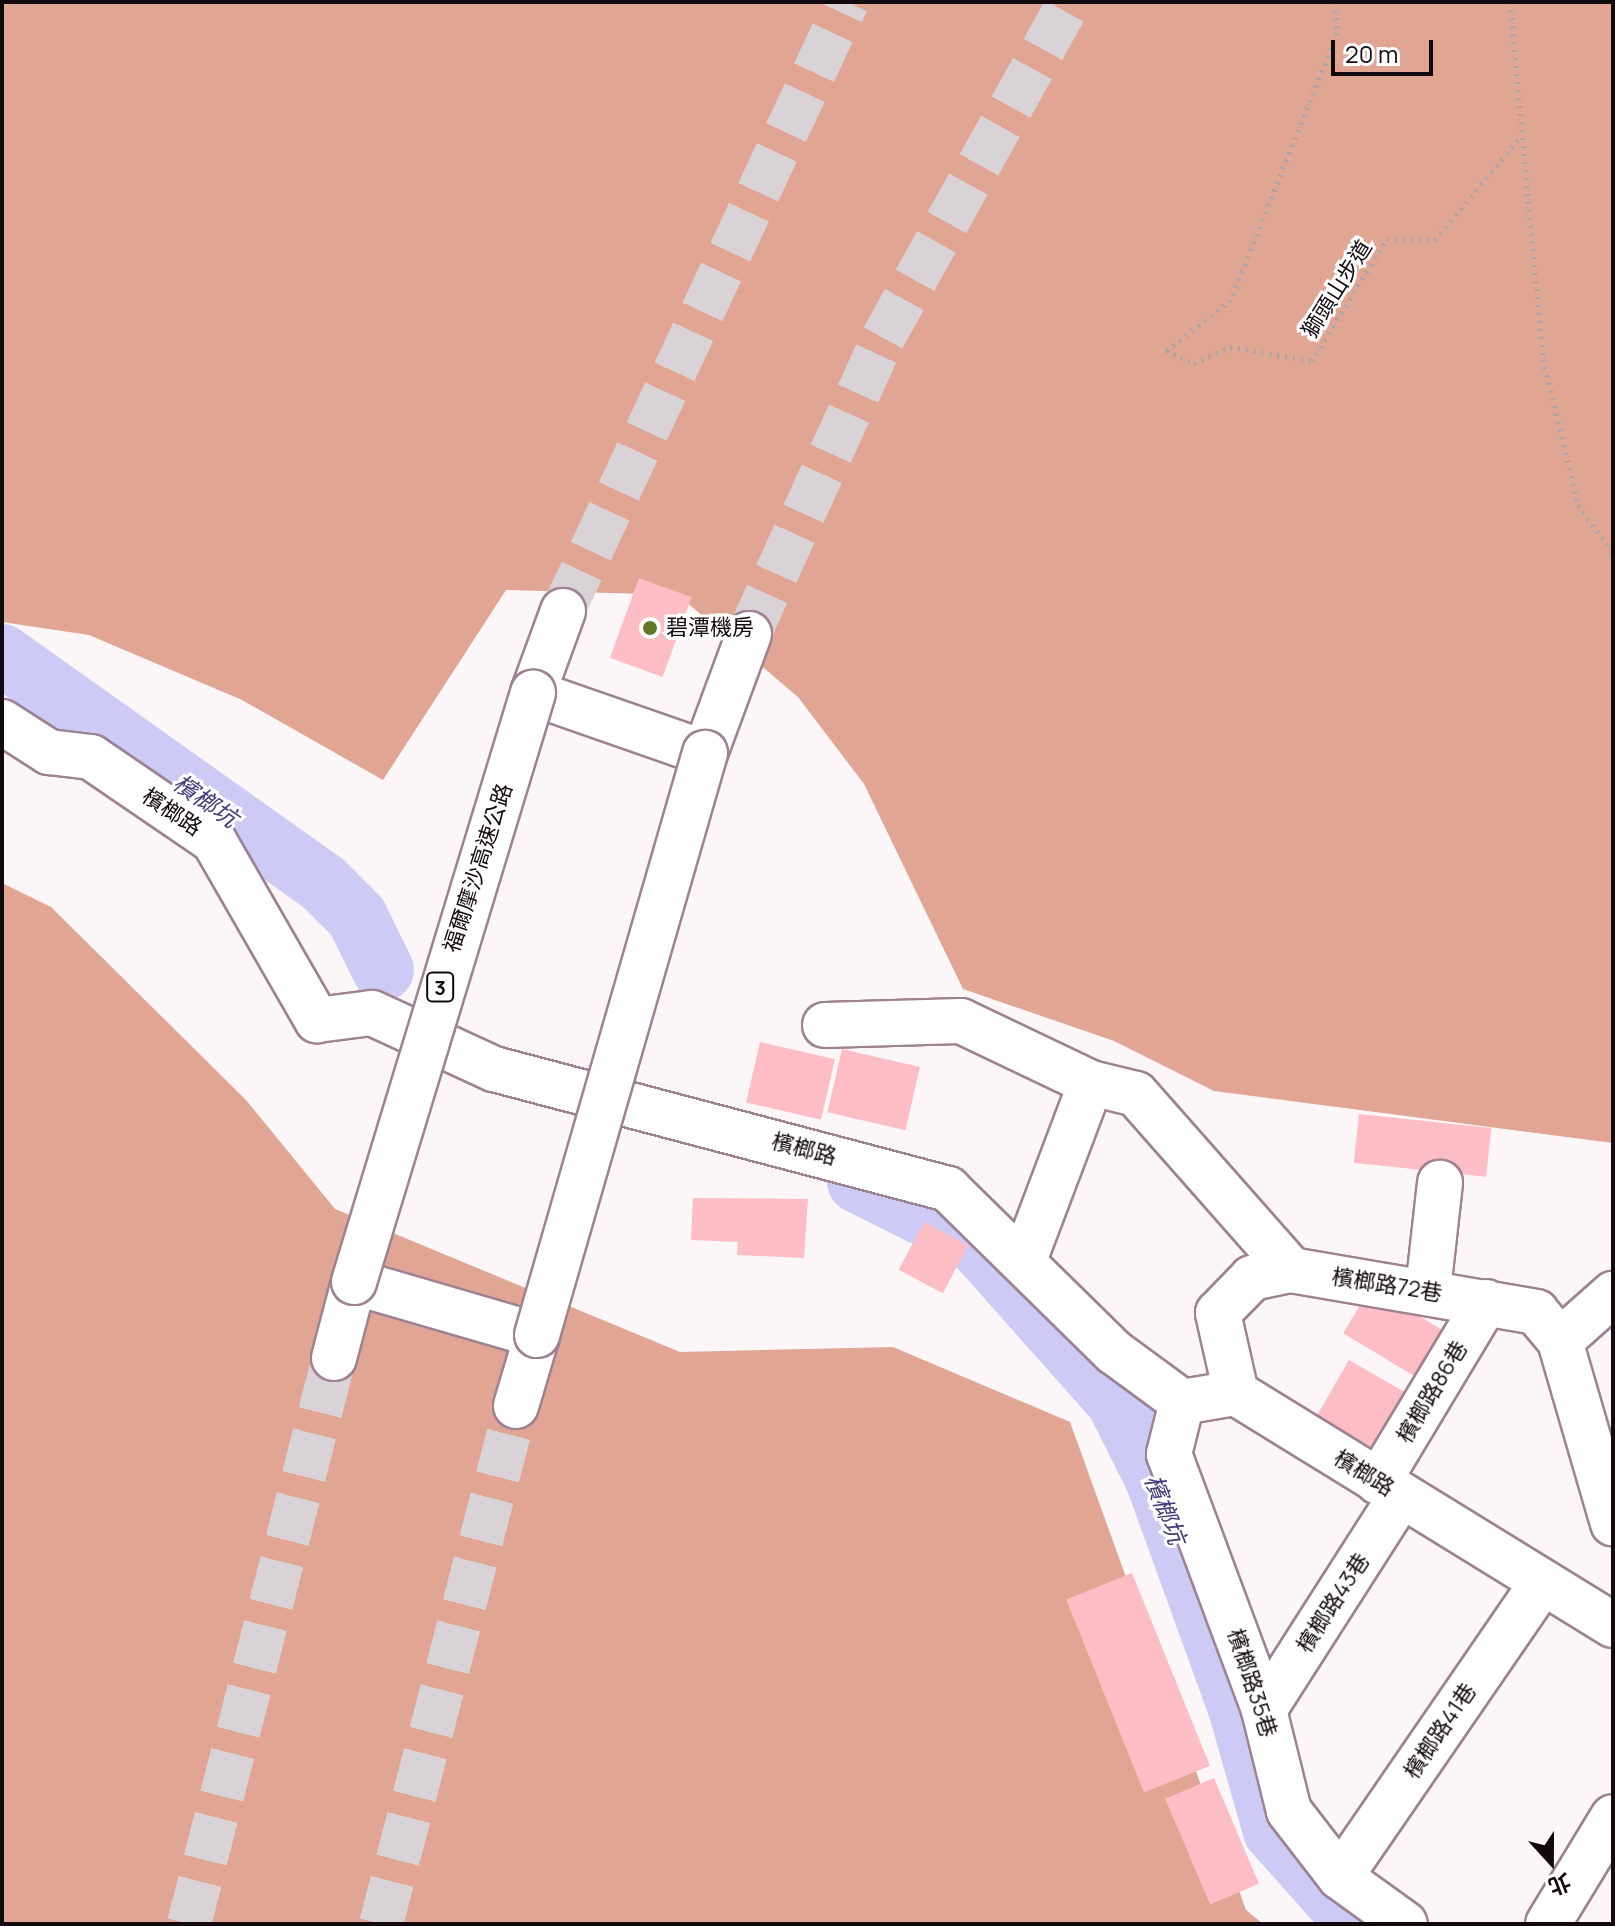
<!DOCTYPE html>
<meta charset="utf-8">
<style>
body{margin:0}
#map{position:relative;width:1615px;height:1926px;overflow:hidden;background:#fcf6f9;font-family:Manrope,"Noto Sans TC",sans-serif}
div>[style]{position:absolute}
.forest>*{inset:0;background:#e0a693}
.river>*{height:62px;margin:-31px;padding:0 31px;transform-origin:31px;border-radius:31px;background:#cdcbf6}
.building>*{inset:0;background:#fdbdc5;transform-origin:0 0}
.highway-tunnel>*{height:44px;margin-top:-22px;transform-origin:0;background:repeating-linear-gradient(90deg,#d9d2d6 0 44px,transparent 0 66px)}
.path>*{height:5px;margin-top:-2.5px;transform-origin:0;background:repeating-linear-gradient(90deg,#aaa3a7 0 2px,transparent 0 8px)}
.roads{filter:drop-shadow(2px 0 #9e8292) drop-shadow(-2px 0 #9e8292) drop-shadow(0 2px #9e8292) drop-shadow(0 -2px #9e8292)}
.minor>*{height:44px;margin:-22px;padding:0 22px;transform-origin:22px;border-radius:22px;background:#fff}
.highway>*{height:44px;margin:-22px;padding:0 22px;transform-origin:22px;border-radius:22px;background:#fff}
.bridges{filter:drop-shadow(2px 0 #9e8292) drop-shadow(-2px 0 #9e8292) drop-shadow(0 2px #9e8292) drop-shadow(0 -2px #9e8292)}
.highway-bridge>*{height:44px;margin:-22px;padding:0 22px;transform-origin:22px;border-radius:22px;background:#fff}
.dots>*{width:22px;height:22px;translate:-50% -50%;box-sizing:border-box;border:4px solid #fff;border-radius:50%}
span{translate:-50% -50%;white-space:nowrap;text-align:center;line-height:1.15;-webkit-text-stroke:6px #fff;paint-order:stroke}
.shield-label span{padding:2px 6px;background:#fff;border:2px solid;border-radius:6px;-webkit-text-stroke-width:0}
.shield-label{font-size:20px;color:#12090e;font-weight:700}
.street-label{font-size:22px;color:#12090e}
.poi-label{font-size:22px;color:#12090e}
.left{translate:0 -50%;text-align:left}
.water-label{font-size:24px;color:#433b7a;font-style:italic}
.frame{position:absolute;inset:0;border:4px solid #12090e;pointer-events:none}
.north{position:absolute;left:1511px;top:1822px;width:80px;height:80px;-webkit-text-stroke:6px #fff;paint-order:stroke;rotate:159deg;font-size:22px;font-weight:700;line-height:32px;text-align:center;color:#12090e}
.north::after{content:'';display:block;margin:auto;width:28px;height:36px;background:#12090e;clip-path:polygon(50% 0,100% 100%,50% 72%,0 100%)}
.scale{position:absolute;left:1331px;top:40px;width:102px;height:36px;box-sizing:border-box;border:4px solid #12090e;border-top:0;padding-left:10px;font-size:24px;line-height:28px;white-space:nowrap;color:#12090e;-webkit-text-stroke:6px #fff;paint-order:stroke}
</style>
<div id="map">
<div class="forest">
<i style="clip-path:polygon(2px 2px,1613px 2px,1613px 1143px,1214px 1091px,1114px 1041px,963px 989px,864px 784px,798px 697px,678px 595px,506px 590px,383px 780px,242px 700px,89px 635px,2px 622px)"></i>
<i style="clip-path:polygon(2px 883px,51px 907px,246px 1100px,335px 1209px,680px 1352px,893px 1347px,1070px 1422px,1246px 1910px,1263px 1924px,2px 1924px)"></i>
</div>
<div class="river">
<i style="left:2px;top:655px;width:394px;rotate:35.4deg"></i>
<i style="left:323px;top:883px;width:48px;rotate:45deg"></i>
<i style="left:357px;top:917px;width:59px;rotate:63.9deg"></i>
<i style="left:858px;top:1182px;width:130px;rotate:26.6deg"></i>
<i style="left:974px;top:1240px;width:215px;rotate:48.4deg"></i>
<i style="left:1117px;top:1401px;width:87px;rotate:63.4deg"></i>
<i style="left:1156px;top:1479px;width:244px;rotate:70.1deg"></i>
<i style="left:1239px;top:1708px;width:128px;rotate:74.1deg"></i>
<i style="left:1274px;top:1831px;width:125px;rotate:48.3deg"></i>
</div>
<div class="building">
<i style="left:639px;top:578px;width:56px;height:85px;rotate:20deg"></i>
<i style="left:760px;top:1042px;width:77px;height:62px;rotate:13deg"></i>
<i style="left:842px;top:1049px;width:80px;height:65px;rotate:13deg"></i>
<i style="left:1359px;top:1114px;width:133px;height:49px;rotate:6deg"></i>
<i style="clip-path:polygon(693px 1198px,808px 1199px,804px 1258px,737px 1255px,738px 1242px,691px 1240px)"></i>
<i style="left:924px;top:1222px;width:50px;height:54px;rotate:28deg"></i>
<i style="left:1371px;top:1287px;width:94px;height:54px;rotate:31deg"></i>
<i style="left:1349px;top:1360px;width:79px;height:64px;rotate:30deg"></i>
<i style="left:1132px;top:1573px;width:208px;height:71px;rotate:68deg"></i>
<i style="left:1214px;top:1778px;width:115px;height:53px;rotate:67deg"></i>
</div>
<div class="highway-tunnel">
<i style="left:563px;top:611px;width:672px;rotate:-65deg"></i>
<i style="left:749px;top:634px;width:325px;rotate:-65.6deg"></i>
<i style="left:883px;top:338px;width:384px;rotate:-61deg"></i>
<i style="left:189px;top:1924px;width:584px;rotate:-75.63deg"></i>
<i style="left:381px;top:1924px;width:535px;rotate:-75.39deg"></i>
</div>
<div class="path">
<i style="left:1334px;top:2px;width:31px;rotate:84deg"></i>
<i style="left:1337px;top:33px;width:287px;rotate:111.7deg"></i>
<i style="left:1231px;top:300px;width:83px;rotate:141.9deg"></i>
<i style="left:1166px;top:351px;width:30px;rotate:23deg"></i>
<i style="left:1194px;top:363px;width:39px;rotate:-24deg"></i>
<i style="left:1230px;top:347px;width:83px;rotate:9.7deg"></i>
<i style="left:1312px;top:361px;width:143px;rotate:-58.4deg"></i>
<i style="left:1387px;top:239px;width:48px;rotate:1.2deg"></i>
<i style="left:1435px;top:240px;width:130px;rotate:-50.3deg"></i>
<i style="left:1510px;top:2px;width:359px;rotate:84.7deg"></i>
<i style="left:1543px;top:359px;width:150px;rotate:76.5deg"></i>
<i style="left:1578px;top:505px;width:59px;rotate:53.9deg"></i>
</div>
<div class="roads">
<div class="minor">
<i style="left:2px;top:722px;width:56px;rotate:32.6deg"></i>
<i style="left:49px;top:752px;width:42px;rotate:6.8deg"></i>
<i style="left:91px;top:757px;width:149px;rotate:34.3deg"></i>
<i style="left:214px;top:841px;width:207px;rotate:60.1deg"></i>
<i style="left:317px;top:1020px;width:55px;rotate:-7.3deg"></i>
<i style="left:372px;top:1013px;width:134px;rotate:24.7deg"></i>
<i style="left:494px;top:1069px;width:470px;rotate:14.8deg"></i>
<i style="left:948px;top:1189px;width:233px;rotate:44.5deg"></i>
<i style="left:1114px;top:1352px;width:84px;rotate:36.3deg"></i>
<i style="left:1182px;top:1402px;width:55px;rotate:-9.5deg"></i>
<i style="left:1236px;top:1393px;width:443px;rotate:31.6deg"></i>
<i style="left:825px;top:1025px;width:136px;rotate:-1.7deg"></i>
<i style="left:961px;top:1021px;width:144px;rotate:25.5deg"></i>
<i style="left:1091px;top:1083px;width:187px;rotate:110.7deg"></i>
<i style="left:1091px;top:1083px;width:46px;rotate:13.7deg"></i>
<i style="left:1136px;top:1094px;width:235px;rotate:48.6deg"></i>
<i style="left:1291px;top:1270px;width:249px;rotate:9.7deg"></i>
<i style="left:1536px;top:1312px;width:38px;rotate:50deg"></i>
<i style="left:1560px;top:1341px;width:190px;rotate:73.8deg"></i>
<i style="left:1428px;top:1290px;width:108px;rotate:-83.6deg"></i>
<i style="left:1560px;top:1341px;width:71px;rotate:-41.6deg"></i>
<i style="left:1236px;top:1393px;width:82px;rotate:-102.7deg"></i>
<i style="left:1218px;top:1313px;width:49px;rotate:-45.8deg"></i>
<i style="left:1252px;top:1278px;width:40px;rotate:-12deg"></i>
<i style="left:1182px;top:1402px;width:54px;rotate:104deg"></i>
<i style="left:1169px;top:1454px;width:273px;rotate:69.6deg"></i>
<i style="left:1264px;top:1710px;width:104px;rotate:76.1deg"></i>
<i style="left:1289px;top:1811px;width:83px;rotate:52.3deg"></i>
<i style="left:1340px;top:1877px;width:80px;rotate:35.9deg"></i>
<i style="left:1378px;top:1482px;width:210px;rotate:-59deg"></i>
<i style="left:1264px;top:1710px;width:254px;rotate:-57.4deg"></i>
<i style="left:1340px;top:1877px;width:354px;rotate:-55.5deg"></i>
<i style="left:1548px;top:1924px;width:125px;rotate:-58.7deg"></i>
</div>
<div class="highway">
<i style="left:563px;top:611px;width:87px;rotate:110.1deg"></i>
<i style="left:533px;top:693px;width:182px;rotate:19.2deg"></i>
<i style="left:705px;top:753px;width:127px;rotate:-69.7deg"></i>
<i style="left:334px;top:1358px;width:79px;rotate:-75.3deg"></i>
<i style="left:354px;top:1282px;width:191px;rotate:16.2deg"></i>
<i style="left:537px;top:1335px;width:74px;rotate:106.5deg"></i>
</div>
</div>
<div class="bridges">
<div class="highway-bridge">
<i style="left:354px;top:1282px;width:616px;rotate:-73.1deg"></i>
<i style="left:537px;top:1335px;width:606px;rotate:-73.9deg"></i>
</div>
</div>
<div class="dots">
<i style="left:650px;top:628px;background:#617728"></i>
</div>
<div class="shield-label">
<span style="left:440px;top:987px">3</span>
</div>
<div class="street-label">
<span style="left:1337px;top:289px;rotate:-58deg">獅頭山步道</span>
<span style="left:172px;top:812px;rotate:34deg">檳榔路</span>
<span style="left:478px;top:868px;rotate:-72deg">福爾摩沙高速公路</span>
<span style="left:804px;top:1149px;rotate:15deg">檳榔路</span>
<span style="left:1387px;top:1285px;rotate:9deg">檳榔路72巷</span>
<span style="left:1432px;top:1392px;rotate:-59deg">檳榔路86巷</span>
<span style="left:1364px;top:1473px;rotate:32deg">檳榔路</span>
<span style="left:1333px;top:1603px;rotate:-57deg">檳榔路43巷</span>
<span style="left:1252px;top:1683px;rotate:72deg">檳榔路35巷</span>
<span style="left:1440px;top:1731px;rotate:-56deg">檳榔路41巷</span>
</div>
<div class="poi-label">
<span class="left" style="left:666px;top:628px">碧潭機房</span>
</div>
<div class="water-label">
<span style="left:206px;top:800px;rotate:35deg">檳榔坑</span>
<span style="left:1166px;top:1509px;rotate:69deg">檳榔坑</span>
</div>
<div class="frame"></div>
<div class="north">北</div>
<div class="scale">20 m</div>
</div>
